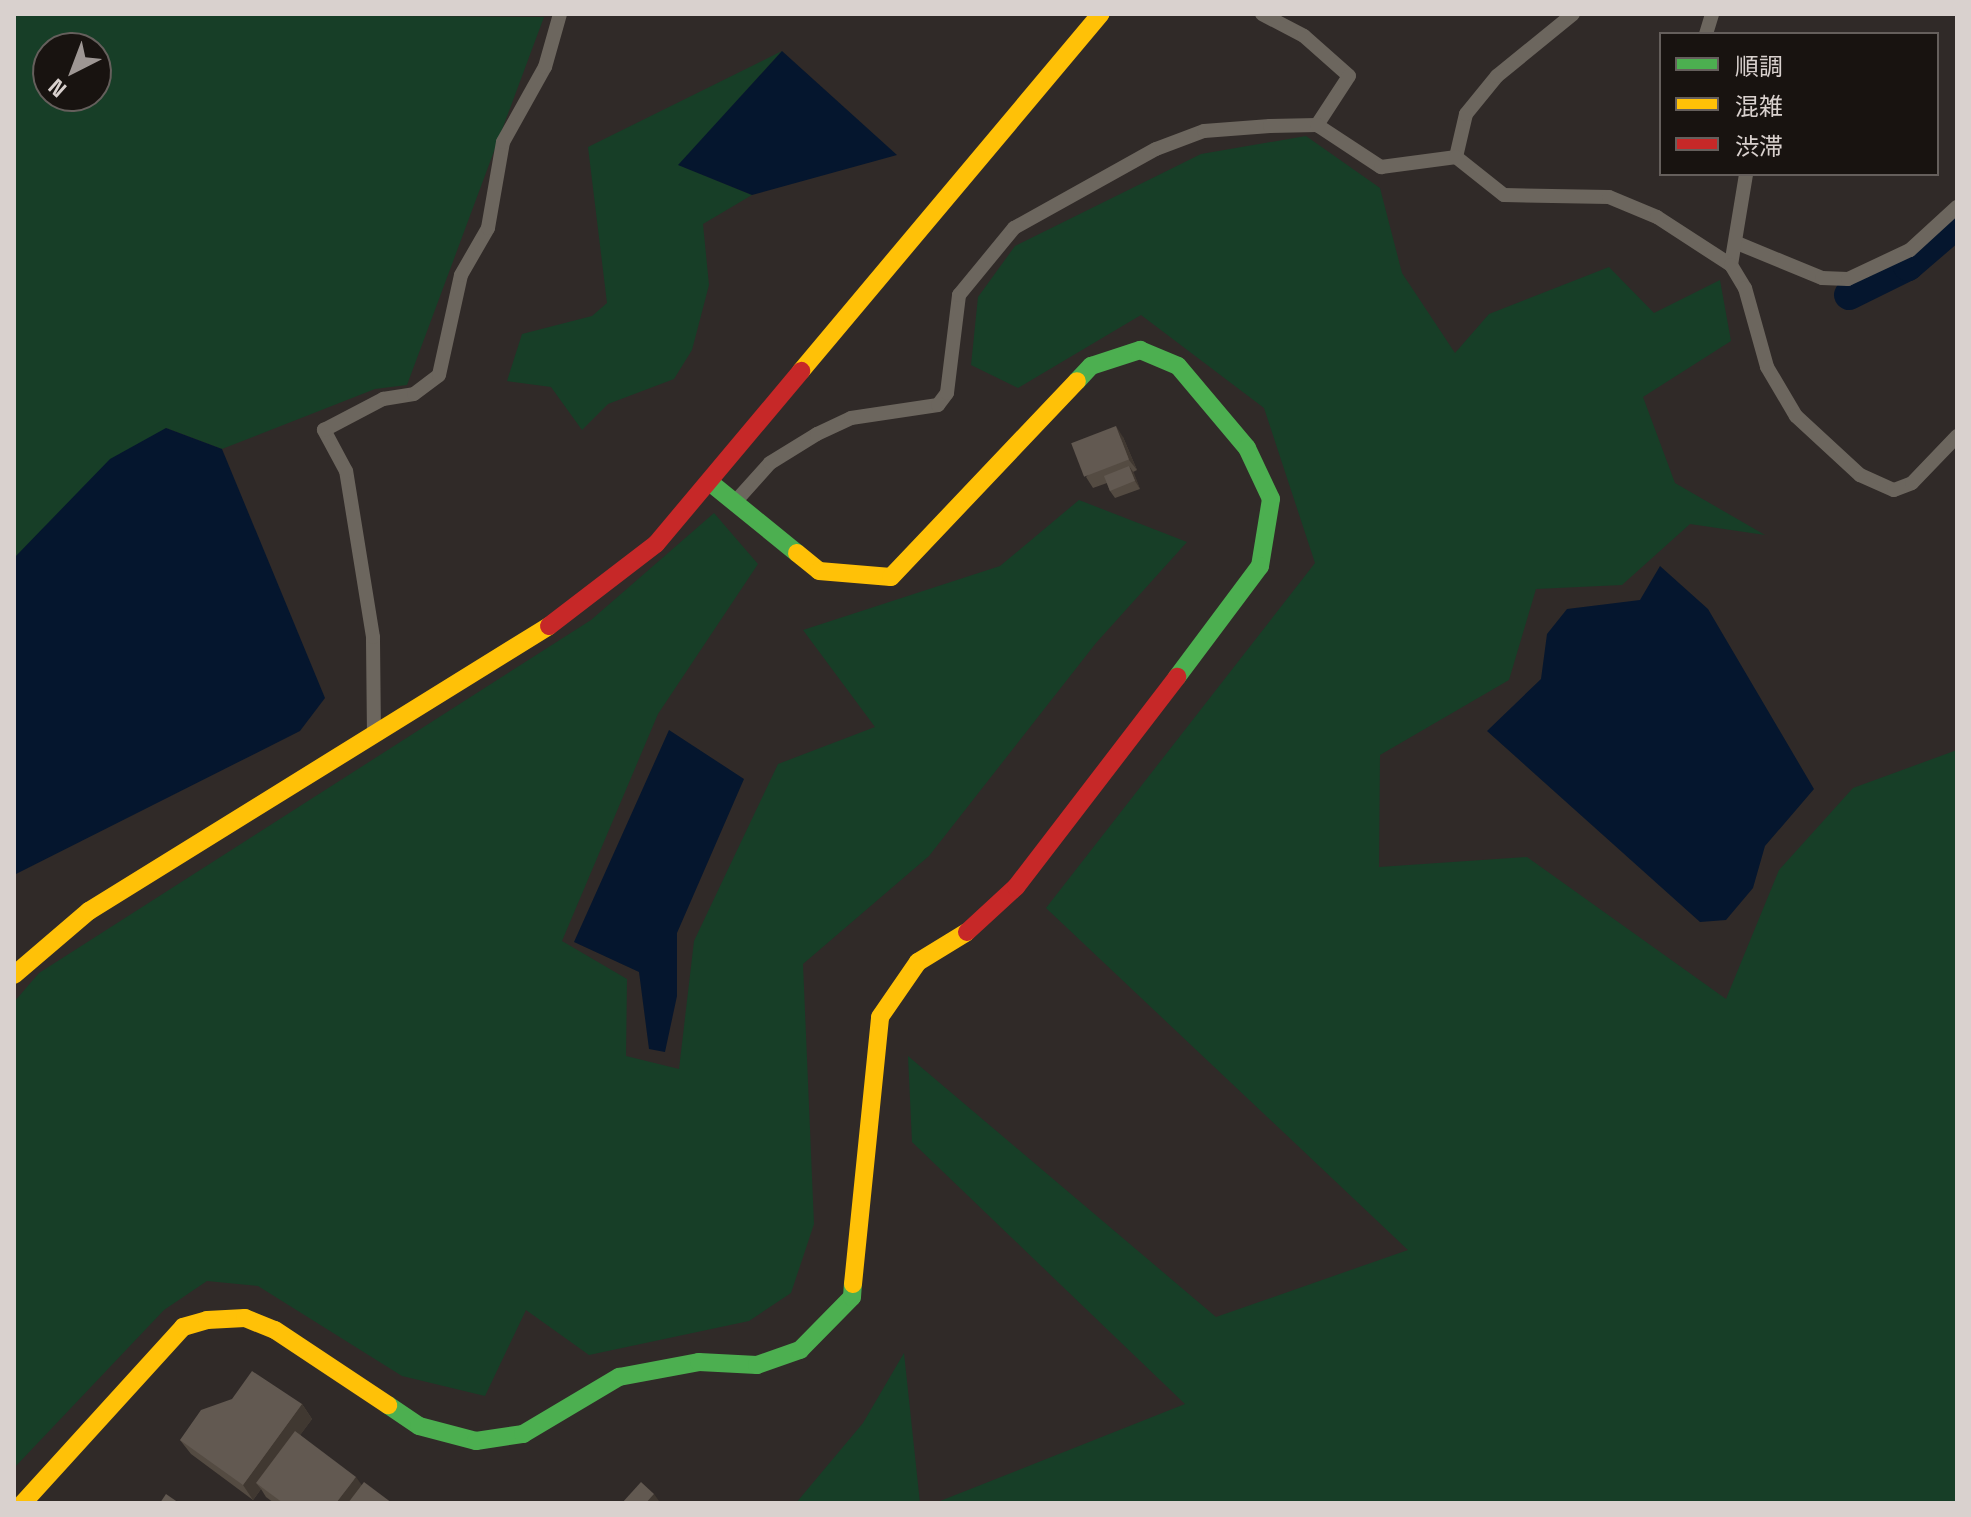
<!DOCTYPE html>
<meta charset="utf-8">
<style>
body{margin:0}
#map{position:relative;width:1971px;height:1517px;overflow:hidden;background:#302a28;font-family:"Space Grotesk","Noto Sans JP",sans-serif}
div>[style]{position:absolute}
.green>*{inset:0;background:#173e27}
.water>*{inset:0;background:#05162e}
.river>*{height:30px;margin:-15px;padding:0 15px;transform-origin:15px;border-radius:15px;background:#05162e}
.street>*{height:14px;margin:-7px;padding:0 7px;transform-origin:7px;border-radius:7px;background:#6c665e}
.fast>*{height:18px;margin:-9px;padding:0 9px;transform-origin:9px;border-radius:9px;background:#4caf50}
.slow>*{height:18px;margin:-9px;padding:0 9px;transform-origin:9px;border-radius:9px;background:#ffc107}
.jam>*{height:18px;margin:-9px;padding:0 9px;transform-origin:9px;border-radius:9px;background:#c62828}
.wall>*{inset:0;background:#544b42}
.shaded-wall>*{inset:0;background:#403831}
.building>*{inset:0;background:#625951;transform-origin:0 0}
span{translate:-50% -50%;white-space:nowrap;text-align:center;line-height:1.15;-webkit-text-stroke:8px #181310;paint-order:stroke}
.frame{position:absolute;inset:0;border:16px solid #d9d1ce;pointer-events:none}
.legend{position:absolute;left:1659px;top:32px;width:280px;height:144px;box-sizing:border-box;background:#181310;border:2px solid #655f5c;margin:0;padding:10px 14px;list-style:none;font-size:24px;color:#d9d1ce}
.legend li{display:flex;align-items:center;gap:16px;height:40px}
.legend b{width:40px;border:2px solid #655f5c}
.north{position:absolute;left:32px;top:32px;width:80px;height:80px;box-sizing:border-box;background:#181310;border:2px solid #655f5c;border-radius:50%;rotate:222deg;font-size:22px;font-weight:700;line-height:32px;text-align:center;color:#d9d1ce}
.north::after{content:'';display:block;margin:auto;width:28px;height:36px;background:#9e9794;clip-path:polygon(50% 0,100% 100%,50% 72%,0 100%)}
</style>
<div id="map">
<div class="green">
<i style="clip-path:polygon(evenodd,14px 14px,544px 17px,407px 385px,375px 389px,222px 449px,166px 428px,14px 558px,14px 14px,48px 48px,96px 48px,96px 96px,48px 96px,48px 48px)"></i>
<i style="clip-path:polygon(782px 51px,679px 165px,752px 195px,703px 224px,709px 285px,692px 350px,674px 379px,608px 404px,582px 430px,551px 387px,507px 381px,522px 334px,592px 316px,607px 303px,588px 147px)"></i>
<i style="clip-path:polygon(1306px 136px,1380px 188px,1402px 273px,1455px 353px,1489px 314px,1609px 267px,1654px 313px,1720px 280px,1731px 341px,1643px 397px,1675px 483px,1765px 535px,1690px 524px,1622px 585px,1536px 589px,1509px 680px,1380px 755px,1379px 867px,1527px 857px,1726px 999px,1779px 870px,1853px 788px,1957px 750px,1957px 1503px,935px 1503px,1185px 1404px,912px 1142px,908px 1056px,1216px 1317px,1408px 1250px,1046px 908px,1315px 563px,1264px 408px,1141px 315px,1018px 388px,971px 365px,978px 297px,1015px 246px,1201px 154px)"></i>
<i style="clip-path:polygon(1079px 500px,1187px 542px,1096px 643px,929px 856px,803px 964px,814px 1224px,791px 1293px,749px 1321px,589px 1355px,526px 1310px,485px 1396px,402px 1376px,258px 1286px,207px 1281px,164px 1310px,14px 1468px,14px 1002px,39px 973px,591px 620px,714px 513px,758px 564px,658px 714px,562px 941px,627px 979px,626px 1056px,679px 1069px,694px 941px,778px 764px,875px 727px,803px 630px,1000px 566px)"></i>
<i style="clip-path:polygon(904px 1353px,920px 1503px,796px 1503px,863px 1423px)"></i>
</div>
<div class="water">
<i style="clip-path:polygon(782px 51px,897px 155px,752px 195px,678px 165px)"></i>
<i style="clip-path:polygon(166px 428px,222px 449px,325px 698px,300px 731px,14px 875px,14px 558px,110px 459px)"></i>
<i style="clip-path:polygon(1660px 566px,1708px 609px,1814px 789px,1765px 846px,1753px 888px,1726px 920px,1700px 922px,1487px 731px,1541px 679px,1547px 634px,1567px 609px,1640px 600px)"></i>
<i style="clip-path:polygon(669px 730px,744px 779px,677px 933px,677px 996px,665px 1052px,649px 1049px,639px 972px,574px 942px)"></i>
</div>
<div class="river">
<i style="left:1849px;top:295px;width:66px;rotate:-26.2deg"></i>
<i style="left:1908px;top:266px;width:65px;rotate:-40.6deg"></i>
</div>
<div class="street">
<i style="left:1262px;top:14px;width:47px;rotate:27.6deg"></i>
<i style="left:1304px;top:36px;width:60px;rotate:41.6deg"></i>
<i style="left:1349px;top:76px;width:59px;rotate:123.1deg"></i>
<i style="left:1706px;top:34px;width:21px;rotate:-73deg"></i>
<i style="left:1456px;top:157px;width:44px;rotate:-76.9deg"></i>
<i style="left:1466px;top:114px;width:49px;rotate:-50.8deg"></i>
<i style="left:1497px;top:76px;width:98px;rotate:-39.2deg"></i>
<i style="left:1737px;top:243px;width:92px;rotate:22.4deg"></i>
<i style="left:1822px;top:278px;width:26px;rotate:2deg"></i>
<i style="left:1848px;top:279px;width:68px;rotate:-25.1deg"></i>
<i style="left:1910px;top:250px;width:64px;rotate:-42.5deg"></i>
<i style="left:1731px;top:265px;width:92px;rotate:-80.6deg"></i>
<i style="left:735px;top:502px;width:52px;rotate:-48.1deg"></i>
<i style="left:770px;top:463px;width:55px;rotate:-31.7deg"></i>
<i style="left:817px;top:434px;width:38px;rotate:-25deg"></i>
<i style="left:851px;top:418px;width:88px;rotate:-8.5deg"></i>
<i style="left:938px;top:405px;width:15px;rotate:-53deg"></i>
<i style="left:947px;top:393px;width:99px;rotate:-83deg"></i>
<i style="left:959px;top:295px;width:87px;rotate:-50.6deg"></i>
<i style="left:1014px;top:228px;width:162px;rotate:-29.1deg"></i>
<i style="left:1156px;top:149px;width:51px;rotate:-20.6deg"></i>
<i style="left:1204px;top:131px;width:66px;rotate:-4.3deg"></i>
<i style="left:1270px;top:126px;width:47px;rotate:-1.2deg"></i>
<i style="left:1317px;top:125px;width:77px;rotate:33.3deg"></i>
<i style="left:1381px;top:167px;width:76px;rotate:-7.6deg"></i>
<i style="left:1456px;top:157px;width:61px;rotate:38.4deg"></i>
<i style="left:1504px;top:195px;width:105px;rotate:1.1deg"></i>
<i style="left:1609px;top:197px;width:52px;rotate:22.6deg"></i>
<i style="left:1657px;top:217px;width:88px;rotate:33deg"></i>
<i style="left:1731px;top:265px;width:27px;rotate:59deg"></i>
<i style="left:1745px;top:288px;width:82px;rotate:74.4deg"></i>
<i style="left:1767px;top:367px;width:57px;rotate:59.4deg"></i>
<i style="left:1796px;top:416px;width:87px;rotate:42.7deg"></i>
<i style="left:1860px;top:475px;width:37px;rotate:24deg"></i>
<i style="left:1894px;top:490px;width:19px;rotate:-21deg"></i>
<i style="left:1912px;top:483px;width:65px;rotate:-46.2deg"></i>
<i style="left:374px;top:736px;width:99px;rotate:-90.6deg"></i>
<i style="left:373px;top:637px;width:168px;rotate:-99.2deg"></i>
<i style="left:346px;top:471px;width:47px;rotate:-118.2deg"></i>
<i style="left:324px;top:430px;width:67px;rotate:-27.7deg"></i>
<i style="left:383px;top:399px;width:31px;rotate:-9deg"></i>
<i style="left:414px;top:394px;width:31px;rotate:-37deg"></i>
<i style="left:439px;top:375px;width:102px;rotate:-77.6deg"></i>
<i style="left:461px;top:275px;width:54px;rotate:-60.1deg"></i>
<i style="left:488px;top:228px;width:87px;rotate:-80.1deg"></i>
<i style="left:503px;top:142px;width:86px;rotate:-60.8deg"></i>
<i style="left:545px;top:67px;width:55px;rotate:-74.2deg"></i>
</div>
<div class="fast">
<i style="left:1077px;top:381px;width:21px;rotate:-47deg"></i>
<i style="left:1091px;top:366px;width:52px;rotate:-18.1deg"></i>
<i style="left:1140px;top:350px;width:41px;rotate:22.8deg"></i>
<i style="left:1178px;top:366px;width:107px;rotate:49.9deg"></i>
<i style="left:1247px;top:448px;width:56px;rotate:64.8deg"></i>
<i style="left:1271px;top:499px;width:68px;rotate:99.3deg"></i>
<i style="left:1260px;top:566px;width:139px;rotate:126.8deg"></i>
<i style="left:712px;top:484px;width:109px;rotate:39.1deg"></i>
<i style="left:388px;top:1405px;width:37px;rotate:34deg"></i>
<i style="left:419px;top:1426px;width:59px;rotate:14.7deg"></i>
<i style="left:476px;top:1441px;width:48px;rotate:-8.5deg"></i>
<i style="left:523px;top:1434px;width:112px;rotate:-30.7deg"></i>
<i style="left:619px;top:1377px;width:81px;rotate:-10.6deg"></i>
<i style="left:699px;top:1362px;width:58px;rotate:3deg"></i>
<i style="left:757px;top:1365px;width:46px;rotate:-19.2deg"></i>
<i style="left:800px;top:1350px;width:74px;rotate:-45.5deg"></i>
<i style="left:852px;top:1297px;width:13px;rotate:-86deg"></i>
</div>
<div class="slow">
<i style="left:801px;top:371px;width:466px;rotate:-50deg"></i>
<i style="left:797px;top:553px;width:28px;rotate:39deg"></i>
<i style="left:819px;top:571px;width:72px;rotate:4.8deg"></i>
<i style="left:891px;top:577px;width:270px;rotate:-46.5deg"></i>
<i style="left:14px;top:975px;width:99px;rotate:-40.5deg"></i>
<i style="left:89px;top:911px;width:541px;rotate:-31.78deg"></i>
<i style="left:853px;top:1284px;width:268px;rotate:-84.2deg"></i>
<i style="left:880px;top:1017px;width:67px;rotate:-55.4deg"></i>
<i style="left:918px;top:962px;width:57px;rotate:-31.5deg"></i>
<i style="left:23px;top:1503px;width:238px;rotate:-47.7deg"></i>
<i style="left:183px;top:1327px;width:25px;rotate:-16deg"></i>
<i style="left:207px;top:1320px;width:38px;rotate:-3deg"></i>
<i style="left:245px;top:1318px;width:32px;rotate:22deg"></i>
<i style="left:275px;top:1330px;width:136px;rotate:33.6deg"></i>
</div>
<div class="jam">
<i style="left:549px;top:626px;width:135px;rotate:-37.5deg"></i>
<i style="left:656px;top:544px;width:226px;rotate:-50deg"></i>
<i style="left:967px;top:932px;width:67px;rotate:-42.6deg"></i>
<i style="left:1016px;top:887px;width:265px;rotate:-52.5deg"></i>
</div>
<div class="wall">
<i style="clip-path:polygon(1123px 437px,1137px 470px,1133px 472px,1140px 489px,1115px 498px,1110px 491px,1107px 483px,1093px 488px,1086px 477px)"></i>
<i style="clip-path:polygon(302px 1404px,312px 1419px,300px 1435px,361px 1485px,392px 1503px,274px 1503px,266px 1497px,261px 1489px,253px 1500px,191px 1454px,180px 1440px)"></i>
</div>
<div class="shaded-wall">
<i style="clip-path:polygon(1116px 426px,1123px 437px,1137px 470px,1129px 460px)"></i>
<i style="clip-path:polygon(1129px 466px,1134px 473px,1140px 489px,1135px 481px)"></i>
<i style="clip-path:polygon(302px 1404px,312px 1419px,262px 1487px,256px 1483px,261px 1489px,253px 1500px,243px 1485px)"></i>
<i style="clip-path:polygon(356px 1477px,366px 1491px,357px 1503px,336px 1503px)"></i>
<i style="clip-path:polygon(654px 1494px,659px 1501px,658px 1503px,646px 1503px)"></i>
</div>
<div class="building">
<i style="left:1116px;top:426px;width:36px;height:48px;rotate:69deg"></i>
<i style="left:1129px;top:466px;width:16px;height:27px;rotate:68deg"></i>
<i style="clip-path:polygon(252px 1371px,302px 1404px,243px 1485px,180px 1440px,201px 1410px,232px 1399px)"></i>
<i style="clip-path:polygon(295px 1431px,356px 1477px,336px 1503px,283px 1503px,256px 1483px)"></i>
<i style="clip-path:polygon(364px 1482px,392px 1503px,348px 1503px)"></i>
<i style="clip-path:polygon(641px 1482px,654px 1494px,646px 1503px,622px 1503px)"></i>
<i style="clip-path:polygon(166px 1494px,179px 1503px,160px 1503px)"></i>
</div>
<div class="frame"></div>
<ul class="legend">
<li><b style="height:10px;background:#4caf50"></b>順調</li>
<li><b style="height:10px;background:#ffc107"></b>混雑</li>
<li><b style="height:10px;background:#c62828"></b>渋滞</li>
</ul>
<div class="north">N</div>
</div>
